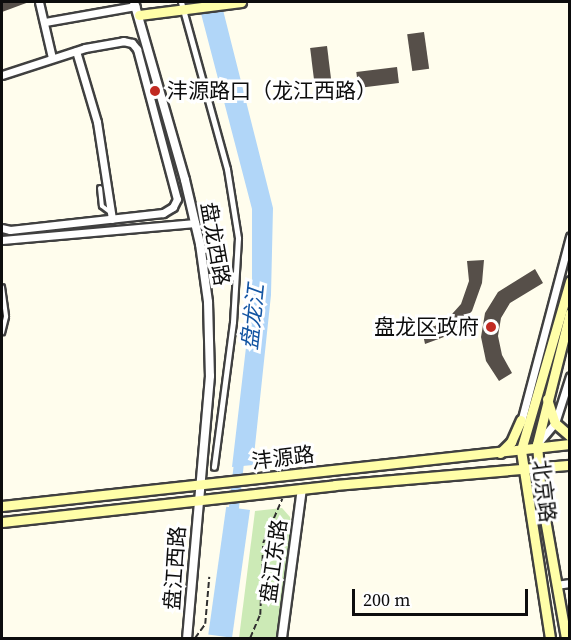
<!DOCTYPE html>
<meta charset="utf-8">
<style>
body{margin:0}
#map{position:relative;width:571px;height:640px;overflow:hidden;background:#fffded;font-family:"Source Serif 4","Noto Sans SC",serif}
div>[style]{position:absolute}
.green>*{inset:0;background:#cceab6}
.water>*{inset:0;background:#b1d6f8;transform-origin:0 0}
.river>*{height:10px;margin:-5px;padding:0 5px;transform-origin:5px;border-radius:5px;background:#b1d6f8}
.building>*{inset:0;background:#564f49;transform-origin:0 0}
.path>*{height:1.5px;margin-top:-0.75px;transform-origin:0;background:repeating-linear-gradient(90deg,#2f2f2f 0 6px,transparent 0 9px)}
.roads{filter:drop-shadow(2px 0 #404040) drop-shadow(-2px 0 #404040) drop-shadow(0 2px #404040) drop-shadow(0 -2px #404040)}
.service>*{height:4px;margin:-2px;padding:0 2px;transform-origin:2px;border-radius:2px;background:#fff}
.pedestrian>*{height:5px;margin:-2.5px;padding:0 2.5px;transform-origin:2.5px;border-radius:2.5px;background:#fff}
.minor>*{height:7px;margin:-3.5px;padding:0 3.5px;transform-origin:3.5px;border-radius:3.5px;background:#fff}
.tertiary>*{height:8px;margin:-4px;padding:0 4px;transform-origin:4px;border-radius:4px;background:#fff}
.secondary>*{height:9px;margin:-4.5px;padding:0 4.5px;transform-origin:4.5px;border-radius:4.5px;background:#fffea8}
.dots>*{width:16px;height:16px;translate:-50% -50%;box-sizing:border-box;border:3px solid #fff;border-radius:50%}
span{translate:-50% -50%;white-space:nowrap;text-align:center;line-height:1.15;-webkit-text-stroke:6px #fff;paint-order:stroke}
.poi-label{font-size:21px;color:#0d0d0d}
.left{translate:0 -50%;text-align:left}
.right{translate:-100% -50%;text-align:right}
.street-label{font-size:21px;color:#0d0d0d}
.water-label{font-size:22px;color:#1355a2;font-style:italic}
.frame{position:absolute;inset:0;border:3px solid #0d0d0d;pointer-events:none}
.scale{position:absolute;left:352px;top:589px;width:176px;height:27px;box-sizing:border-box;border:3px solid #0d0d0d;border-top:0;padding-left:8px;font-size:18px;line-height:21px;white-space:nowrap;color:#0d0d0d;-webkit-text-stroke:4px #fff;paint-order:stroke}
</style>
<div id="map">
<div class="green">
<i style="clip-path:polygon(282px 508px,290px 517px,291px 528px,276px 638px,239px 638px,255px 511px)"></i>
</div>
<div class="water">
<i style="clip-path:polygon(198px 2px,221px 2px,273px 208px,271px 295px,253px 465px,232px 467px,252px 296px,252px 209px)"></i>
<i style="left:250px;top:510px;width:129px;height:24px;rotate:98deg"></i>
</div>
<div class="river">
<i style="left:232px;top:525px;width:71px;rotate:-83.6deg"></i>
</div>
<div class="building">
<i style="clip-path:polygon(2px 2px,29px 2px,2px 12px)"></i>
<i style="left:424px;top:32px;width:37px;height:17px;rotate:82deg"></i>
<i style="left:327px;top:46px;width:47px;height:17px;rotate:83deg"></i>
<i style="left:397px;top:67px;width:16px;height:41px;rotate:83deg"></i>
<i style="clip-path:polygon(484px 260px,482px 283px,472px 311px,452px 334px,425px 344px,422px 330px,444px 323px,461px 304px,469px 281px,467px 261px)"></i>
<i style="clip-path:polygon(535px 269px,543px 283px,510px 303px,501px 318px,498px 336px,502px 355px,512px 373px,499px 381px,486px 361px,481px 337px,485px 313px,498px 292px)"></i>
</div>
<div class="path">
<i style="left:570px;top:504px;width:8px;rotate:90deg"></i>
<i style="left:195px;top:638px;width:17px;rotate:-54deg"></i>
<i style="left:205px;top:624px;width:47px;rotate:-85.1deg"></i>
<i style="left:250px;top:638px;width:25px;rotate:-67deg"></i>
<i style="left:260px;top:615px;width:72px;rotate:-87.6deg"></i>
<i style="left:263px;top:543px;width:48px;rotate:-66.6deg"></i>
</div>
<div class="roads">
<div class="service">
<i style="left:100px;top:188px;width:18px;rotate:84deg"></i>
<i style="left:102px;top:206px;width:10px;rotate:37deg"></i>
<i style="left:2px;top:287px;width:30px;rotate:82deg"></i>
<i style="left:6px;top:317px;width:16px;rotate:104deg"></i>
</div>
<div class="pedestrian">
<i style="left:181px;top:2px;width:173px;rotate:74.6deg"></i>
<i style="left:227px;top:169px;width:70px;rotate:80.9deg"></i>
<i style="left:238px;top:238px;width:84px;rotate:93.4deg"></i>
<i style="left:233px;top:322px;width:146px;rotate:97.5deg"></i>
</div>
<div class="minor">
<i style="left:39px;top:2px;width:57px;rotate:76.9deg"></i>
<i style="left:45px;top:22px;width:92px;rotate:-10deg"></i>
<i style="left:76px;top:51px;width:74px;rotate:73.5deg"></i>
<i style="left:97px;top:122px;width:98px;rotate:81.2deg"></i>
<i style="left:2px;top:75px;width:87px;rotate:-18deg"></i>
<i style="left:85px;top:48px;width:39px;rotate:-10deg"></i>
<i style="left:123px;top:41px;width:9px;rotate:13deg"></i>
<i style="left:132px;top:43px;width:8px;rotate:50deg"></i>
<i style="left:137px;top:49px;width:155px;rotate:75.1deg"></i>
<i style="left:177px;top:199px;width:9px;rotate:117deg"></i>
<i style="left:173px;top:207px;width:12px;rotate:149deg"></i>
<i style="left:163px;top:213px;width:154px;rotate:173.7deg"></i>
<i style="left:10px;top:230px;width:8px;rotate:-166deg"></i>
<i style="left:2px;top:240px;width:194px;rotate:-5deg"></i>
<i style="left:521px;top:422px;width:192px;rotate:-75.2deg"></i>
<i style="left:539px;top:442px;width:25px;rotate:-50deg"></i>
<i style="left:555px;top:423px;width:49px;rotate:-72.3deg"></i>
<i style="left:556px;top:585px;width:14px;rotate:-8deg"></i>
</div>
<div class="tertiary">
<i style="left:134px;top:2px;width:185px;rotate:74deg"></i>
<i style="left:185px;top:180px;width:66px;rotate:76.8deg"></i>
<i style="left:200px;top:244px;width:59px;rotate:82.1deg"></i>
<i style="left:208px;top:302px;width:74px;rotate:88.5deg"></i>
<i style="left:210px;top:376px;width:263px;rotate:95deg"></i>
<i style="left:282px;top:638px;width:150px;rotate:-82.4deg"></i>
</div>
<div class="secondary">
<i style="left:139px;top:15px;width:103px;rotate:-7.3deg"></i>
<i style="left:547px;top:399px;width:25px;rotate:72deg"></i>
<i style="left:555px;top:423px;width:20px;rotate:41deg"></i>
<i style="left:500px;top:453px;width:16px;rotate:-45deg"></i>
<i style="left:511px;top:442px;width:24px;rotate:-66deg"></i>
<i style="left:2px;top:506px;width:571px;rotate:-6.23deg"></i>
<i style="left:2px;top:522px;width:335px;rotate:-6.3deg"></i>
<i style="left:335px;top:485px;width:236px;rotate:-4.9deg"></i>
<i style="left:550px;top:638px;width:190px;rotate:-98.8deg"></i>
<i style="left:521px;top:450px;width:176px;rotate:-73.8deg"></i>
<i style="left:566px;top:638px;width:144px;rotate:-100deg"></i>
<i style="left:541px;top:496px;width:52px;rotate:-94.4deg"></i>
<i style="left:537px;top:444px;width:135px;rotate:-75.9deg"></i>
</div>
</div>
<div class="dots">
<i style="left:155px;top:91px;background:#c12a22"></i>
<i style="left:491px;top:327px;background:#c12a22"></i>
</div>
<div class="poi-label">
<span class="left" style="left:167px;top:91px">沣源路口（龙江西路）</span>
<span class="right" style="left:479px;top:327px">盘龙区政府</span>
</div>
<div class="street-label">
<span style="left:215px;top:244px;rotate:80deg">盘龙西路</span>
<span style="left:283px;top:458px;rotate:-7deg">沣源路</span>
<span style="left:544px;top:491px;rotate:83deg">北京路</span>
<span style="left:274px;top:561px;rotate:-82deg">盘江东路</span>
<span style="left:175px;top:568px;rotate:-86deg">盘江西路</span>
</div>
<div class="water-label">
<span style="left:253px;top:317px;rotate:-84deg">盘龙江</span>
</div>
<div class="frame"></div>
<div class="scale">200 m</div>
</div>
